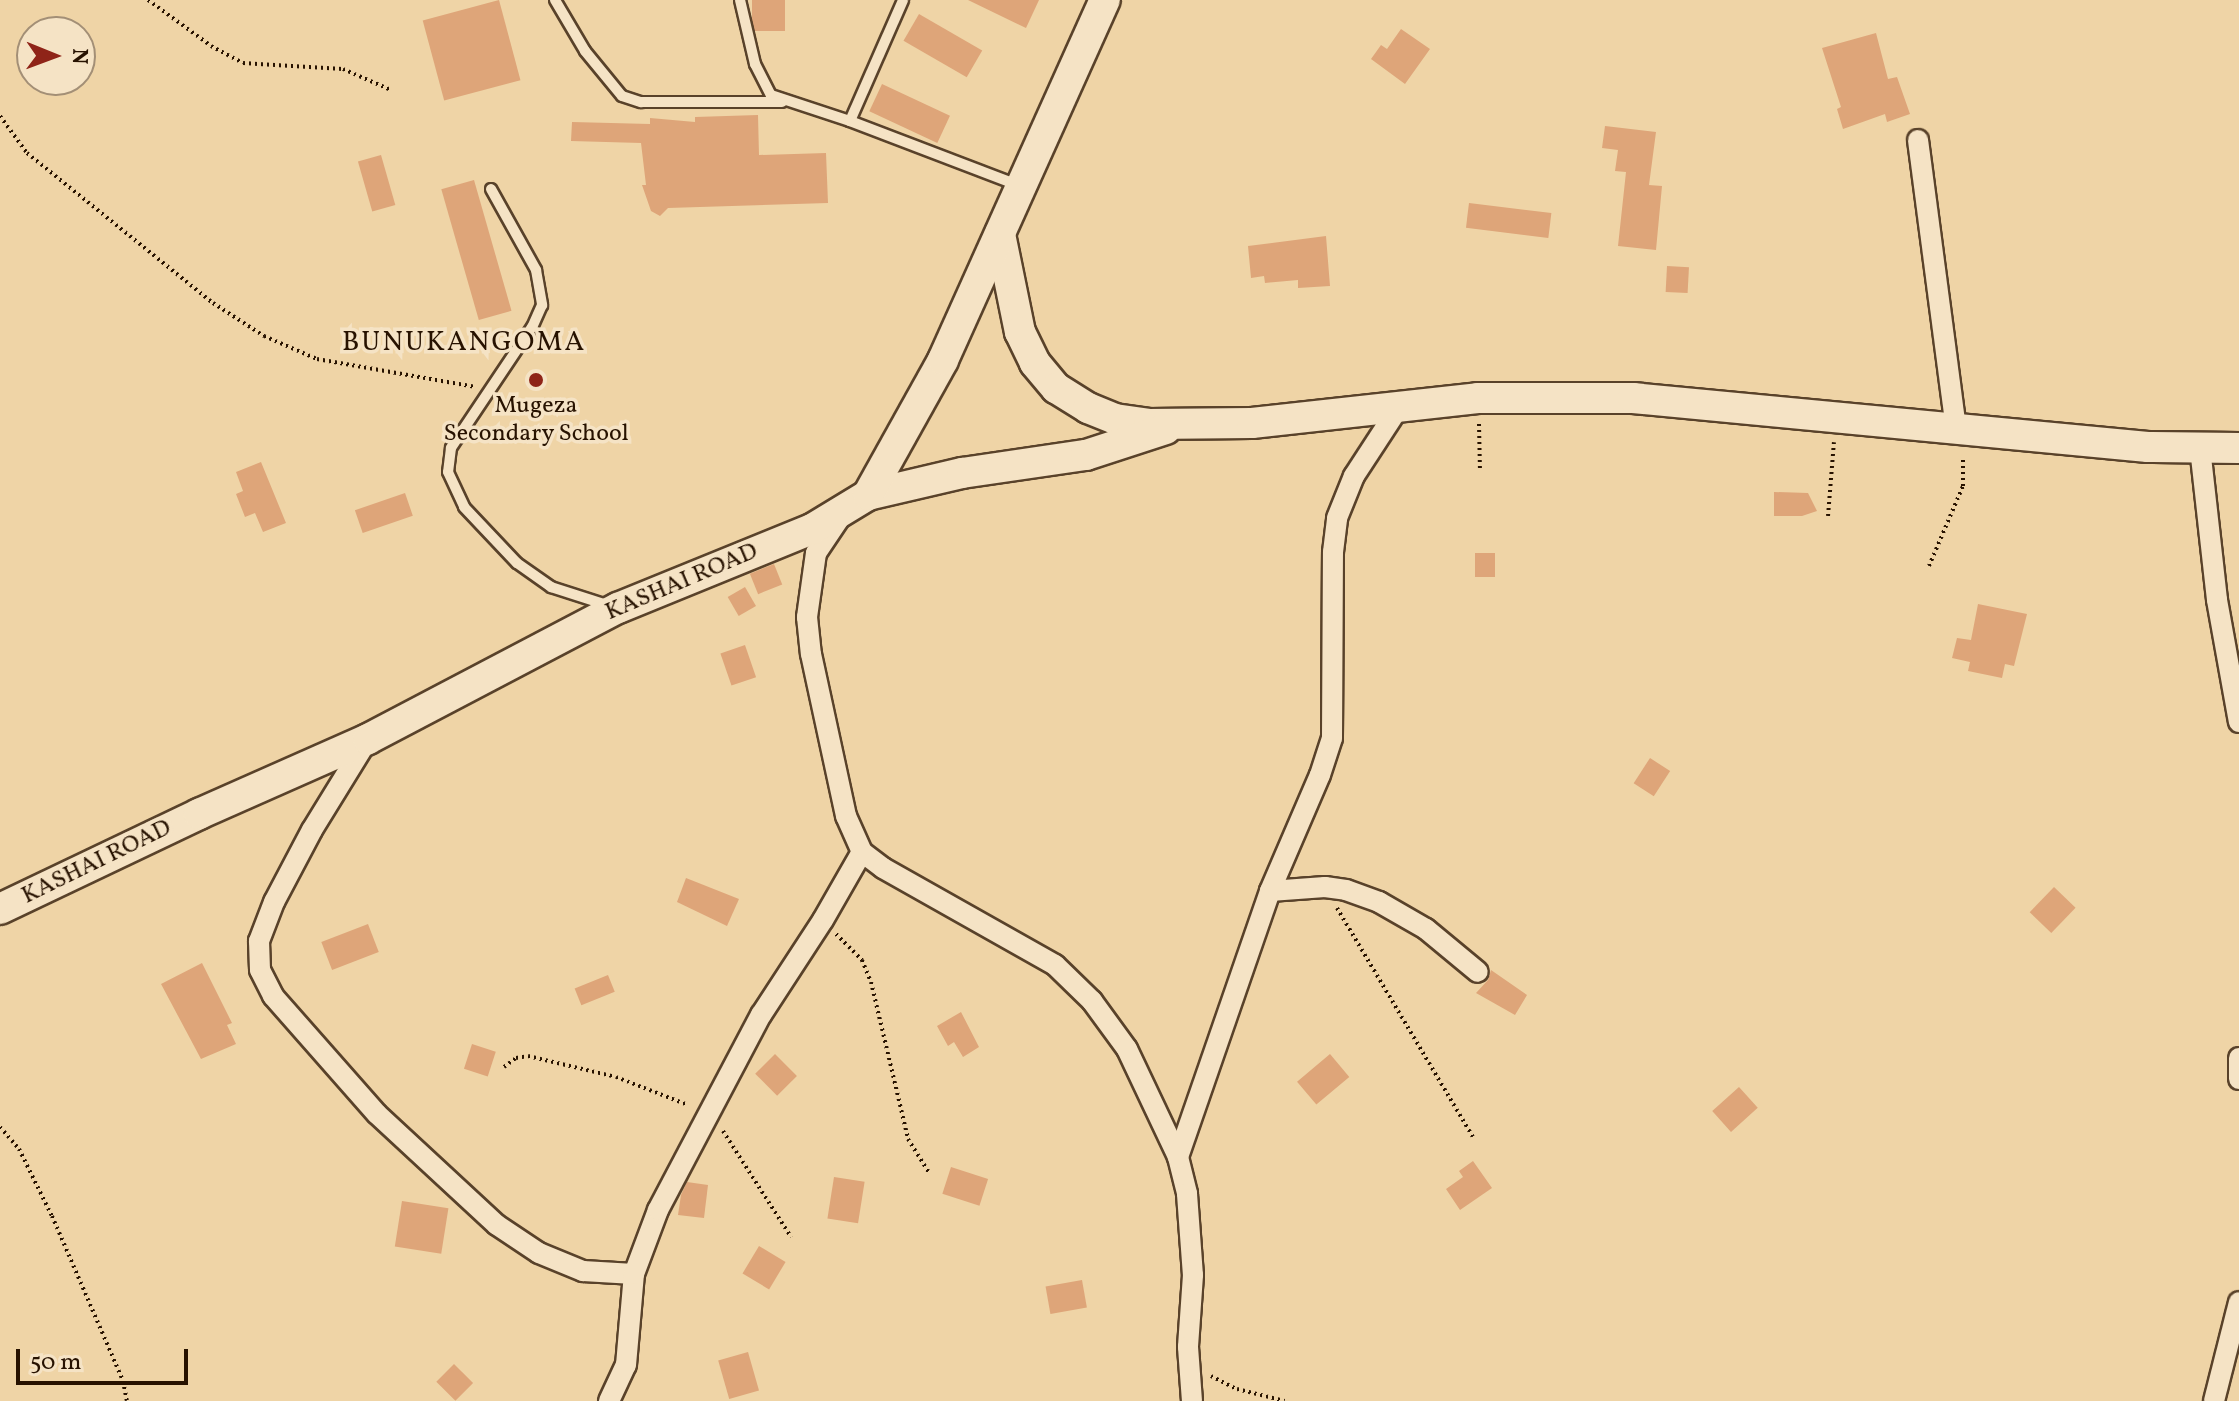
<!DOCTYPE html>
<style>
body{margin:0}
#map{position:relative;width:2239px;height:1401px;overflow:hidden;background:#efd4a6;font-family:Vollkorn,serif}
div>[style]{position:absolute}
.building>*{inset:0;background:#dea579;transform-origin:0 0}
.path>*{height:4px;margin-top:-2px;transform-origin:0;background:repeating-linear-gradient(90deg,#271200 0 2px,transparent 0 6px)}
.roads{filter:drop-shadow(2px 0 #59422a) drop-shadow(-2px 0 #59422a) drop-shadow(0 2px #59422a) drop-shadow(0 -2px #59422a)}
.lane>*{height:10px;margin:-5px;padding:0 5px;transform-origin:5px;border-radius:5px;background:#f5e3c5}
.street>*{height:20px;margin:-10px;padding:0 10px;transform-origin:10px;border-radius:10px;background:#f5e3c5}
.secondary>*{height:30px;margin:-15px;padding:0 15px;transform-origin:15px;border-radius:15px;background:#f5e3c5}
.dots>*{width:22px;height:22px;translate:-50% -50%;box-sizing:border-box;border:4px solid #f5e3c5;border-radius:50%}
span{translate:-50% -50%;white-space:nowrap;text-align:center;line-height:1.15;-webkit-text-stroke:7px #f5e3c5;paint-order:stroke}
.poi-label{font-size:24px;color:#271200}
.street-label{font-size:24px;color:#271200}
.quarter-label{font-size:28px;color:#271200;letter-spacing:2px}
.north{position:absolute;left:16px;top:16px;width:80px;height:80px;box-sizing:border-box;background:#f5e3c5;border:2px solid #a38f76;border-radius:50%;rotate:91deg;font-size:22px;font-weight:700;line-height:32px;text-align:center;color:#271200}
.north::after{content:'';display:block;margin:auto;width:28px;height:36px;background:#8f2418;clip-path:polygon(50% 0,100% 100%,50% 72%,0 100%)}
.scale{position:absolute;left:16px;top:1349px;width:172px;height:36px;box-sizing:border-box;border:4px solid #271200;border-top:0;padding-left:10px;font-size:24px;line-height:28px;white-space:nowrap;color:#271200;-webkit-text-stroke:6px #f5e3c5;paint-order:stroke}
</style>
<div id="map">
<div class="building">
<i style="left:499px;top:0;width:83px;height:79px;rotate:75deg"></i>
<i style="left:752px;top:0;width:33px;height:31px"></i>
<i style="clip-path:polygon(968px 0,1039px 0,1026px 28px)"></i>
<i style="left:919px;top:14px;width:73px;height:31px;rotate:30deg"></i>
<i style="clip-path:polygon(1401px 29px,1430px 49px,1405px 84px,1371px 59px,1381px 45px,1387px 49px)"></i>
<i style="clip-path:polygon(1876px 33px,1888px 79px,1897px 77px,1910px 114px,1887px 122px,1885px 114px,1843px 129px,1837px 109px,1841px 107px,1822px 48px)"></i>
<i style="left:882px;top:84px;width:75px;height:30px;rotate:25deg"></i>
<i style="clip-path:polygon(758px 115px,759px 155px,826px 153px,828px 203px,668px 208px,660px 216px,651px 211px,642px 185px,646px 185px,641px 143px,571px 141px,572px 122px,650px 124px,650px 118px,695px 122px,695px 117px)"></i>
<i style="clip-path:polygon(1605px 126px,1656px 132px,1649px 185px,1662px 186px,1656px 250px,1618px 246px,1626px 172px,1615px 171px,1618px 150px,1602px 148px)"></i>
<i style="left:381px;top:155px;width:52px;height:24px;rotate:74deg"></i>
<i style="left:474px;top:180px;width:136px;height:34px;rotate:74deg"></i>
<i style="left:1469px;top:203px;width:83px;height:25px;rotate:7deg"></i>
<i style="clip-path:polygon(1326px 236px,1330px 286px,1298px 288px,1298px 280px,1265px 283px,1264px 276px,1251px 278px,1248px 246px)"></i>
<i style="left:1667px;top:266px;width:22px;height:26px;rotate:3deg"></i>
<i style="clip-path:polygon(261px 462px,286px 523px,263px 532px,255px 513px,245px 517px,236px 494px,243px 491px,236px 472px)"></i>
<i style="clip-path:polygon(1774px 492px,1808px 493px,1817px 511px,1802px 516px,1774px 516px)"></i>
<i style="left:405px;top:493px;width:24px;height:53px;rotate:71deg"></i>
<i style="left:1475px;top:553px;width:20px;height:24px"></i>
<i style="left:774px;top:564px;width:22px;height:26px;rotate:68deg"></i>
<i style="left:745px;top:587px;width:22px;height:20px;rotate:60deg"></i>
<i style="clip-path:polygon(1978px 604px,2027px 614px,2014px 666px,2005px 664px,2002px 678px,1968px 671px,1970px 662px,1952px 658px,1957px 638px,1971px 640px)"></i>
<i style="left:745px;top:645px;width:34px;height:26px;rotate:71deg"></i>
<i style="left:1650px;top:758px;width:24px;height:30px;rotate:33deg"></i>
<i style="clip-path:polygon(686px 878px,739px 899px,727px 926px,677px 902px)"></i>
<i style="left:2054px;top:887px;width:30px;height:35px;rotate:44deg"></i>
<i style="left:368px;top:924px;width:30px;height:50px;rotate:69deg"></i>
<i style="clip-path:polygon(202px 963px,232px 1023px,227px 1025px,236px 1044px,201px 1059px,161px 984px)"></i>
<i style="clip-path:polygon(1491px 970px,1527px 995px,1515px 1015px,1476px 993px,1488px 980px)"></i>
<i style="left:608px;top:975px;width:18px;height:36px;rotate:68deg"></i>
<i style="clip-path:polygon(961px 1012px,979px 1047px,963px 1057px,954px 1042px,948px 1046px,937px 1026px)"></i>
<i style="left:472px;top:1044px;width:25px;height:26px;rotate:18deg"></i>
<i style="left:775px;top:1054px;width:31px;height:28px;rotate:45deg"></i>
<i style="left:1330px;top:1054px;width:30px;height:43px;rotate:50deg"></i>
<i style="left:1739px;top:1087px;width:28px;height:36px;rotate:48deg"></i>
<i style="clip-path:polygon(1473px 1161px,1492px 1188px,1460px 1210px,1446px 1189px,1463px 1177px,1459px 1171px)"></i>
<i style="left:951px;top:1167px;width:39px;height:28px;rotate:18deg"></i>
<i style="left:834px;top:1177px;width:31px;height:42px;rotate:9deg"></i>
<i style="clip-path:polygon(687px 1182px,708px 1185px,704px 1218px,678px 1215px,681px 1195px)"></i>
<i style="left:402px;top:1201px;width:47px;height:46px;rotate:9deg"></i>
<i style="left:759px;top:1246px;width:31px;height:32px;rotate:31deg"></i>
<i style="left:1082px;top:1280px;width:28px;height:37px;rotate:80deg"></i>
<i style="left:748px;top:1352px;width:40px;height:31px;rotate:74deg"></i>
<i style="left:454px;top:1364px;width:27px;height:25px;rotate:45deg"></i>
</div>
<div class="path">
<i style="left:148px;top:0;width:78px;rotate:36.1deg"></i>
<i style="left:211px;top:46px;width:36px;rotate:28deg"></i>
<i style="left:243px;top:63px;width:100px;rotate:3.4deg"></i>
<i style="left:343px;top:69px;width:52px;rotate:23.6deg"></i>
<i style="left:0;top:116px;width:46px;rotate:53.9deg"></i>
<i style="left:27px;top:153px;width:239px;rotate:38.9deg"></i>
<i style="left:213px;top:303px;width:61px;rotate:32.9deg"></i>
<i style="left:264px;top:336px;width:58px;rotate:23.5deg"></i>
<i style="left:317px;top:359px;width:160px;rotate:10deg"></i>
<i style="left:1479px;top:424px;width:46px;rotate:88.8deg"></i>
<i style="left:1828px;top:516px;width:74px;rotate:-85.4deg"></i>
<i style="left:1929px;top:566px;width:87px;rotate:-67deg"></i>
<i style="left:1963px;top:486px;width:30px;rotate:-90deg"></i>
<i style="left:1337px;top:908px;width:266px;rotate:59.3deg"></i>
<i style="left:836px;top:934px;width:37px;rotate:45deg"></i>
<i style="left:862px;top:960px;width:24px;rotate:68deg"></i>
<i style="left:871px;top:982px;width:161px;rotate:76.7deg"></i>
<i style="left:908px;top:1139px;width:40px;rotate:58deg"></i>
<i style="left:504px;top:1067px;width:15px;rotate:-37deg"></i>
<i style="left:516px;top:1058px;width:12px;rotate:-9deg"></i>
<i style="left:528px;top:1056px;width:90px;rotate:13.4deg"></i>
<i style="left:616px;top:1077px;width:77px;rotate:21.3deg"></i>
<i style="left:0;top:1127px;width:29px;rotate:49deg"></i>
<i style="left:19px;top:1149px;width:75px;rotate:63.8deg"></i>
<i style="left:52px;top:1216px;width:180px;rotate:66.7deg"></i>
<i style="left:123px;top:1381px;width:20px;rotate:79deg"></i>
<i style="left:723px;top:1131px;width:126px;rotate:57.3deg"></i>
<i style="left:1211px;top:1376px;width:29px;rotate:27deg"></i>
<i style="left:1237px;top:1389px;width:49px;rotate:14deg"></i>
</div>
<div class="roads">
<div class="lane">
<i style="left:555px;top:0;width:59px;rotate:59.5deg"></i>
<i style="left:585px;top:51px;width:58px;rotate:50.6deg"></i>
<i style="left:622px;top:96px;width:20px;rotate:18deg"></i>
<i style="left:641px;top:102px;width:141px"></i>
<i style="left:740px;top:0;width:66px;rotate:76.8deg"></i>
<i style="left:755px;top:64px;width:35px;rotate:63deg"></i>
<i style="left:771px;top:95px;width:83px;rotate:18.2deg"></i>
<i style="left:850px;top:121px;width:180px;rotate:20.9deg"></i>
<i style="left:850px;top:121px;width:132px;rotate:-66.3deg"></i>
<i style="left:491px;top:189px;width:93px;rotate:60.9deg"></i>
<i style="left:536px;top:270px;width:36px;rotate:80deg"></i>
<i style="left:542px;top:305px;width:24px;rotate:114deg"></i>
<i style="left:532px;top:327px;width:146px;rotate:123.8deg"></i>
<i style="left:451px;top:448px;width:24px;rotate:97deg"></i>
<i style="left:448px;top:472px;width:38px;rotate:65deg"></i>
<i style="left:464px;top:507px;width:77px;rotate:46.6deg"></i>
<i style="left:517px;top:563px;width:42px;rotate:35.2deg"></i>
<i style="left:551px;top:587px;width:62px;rotate:17.9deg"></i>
</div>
<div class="street">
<i style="left:1918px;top:140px;width:290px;rotate:82.5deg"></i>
<i style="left:2200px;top:448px;width:153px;rotate:83.6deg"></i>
<i style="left:2217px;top:600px;width:124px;rotate:79.8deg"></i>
<i style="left:841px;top:516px;width:45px;rotate:124deg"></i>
<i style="left:816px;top:553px;width:65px;rotate:98deg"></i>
<i style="left:807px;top:617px;width:37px;rotate:84deg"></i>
<i style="left:811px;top:654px;width:166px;rotate:77.8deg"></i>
<i style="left:846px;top:816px;width:39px;rotate:66deg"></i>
<i style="left:862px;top:852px;width:26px;rotate:37deg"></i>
<i style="left:883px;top:868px;width:197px;rotate:29.4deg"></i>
<i style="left:1055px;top:965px;width:52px;rotate:44.2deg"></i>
<i style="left:1092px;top:1001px;width:59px;rotate:53.9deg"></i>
<i style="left:1127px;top:1049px;width:119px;rotate:64.7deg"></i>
<i style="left:1178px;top:1157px;width:38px;rotate:76deg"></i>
<i style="left:1187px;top:1194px;width:81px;rotate:85.8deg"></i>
<i style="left:1193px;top:1275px;width:72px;rotate:94deg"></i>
<i style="left:1188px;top:1347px;width:54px;rotate:85.8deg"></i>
<i style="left:368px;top:739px;width:107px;rotate:121.6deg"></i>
<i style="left:312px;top:830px;width:81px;rotate:117.8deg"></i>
<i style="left:274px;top:902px;width:42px;rotate:111deg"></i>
<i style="left:259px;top:941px;width:29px;rotate:88deg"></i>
<i style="left:260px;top:970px;width:29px;rotate:63deg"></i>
<i style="left:273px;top:996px;width:157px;rotate:48.6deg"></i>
<i style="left:377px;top:1114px;width:163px;rotate:42.8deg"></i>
<i style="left:497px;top:1225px;width:50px;rotate:33.7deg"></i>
<i style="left:539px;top:1253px;width:48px;rotate:22.2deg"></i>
<i style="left:583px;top:1271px;width:51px;rotate:3.4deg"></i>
<i style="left:1270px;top:891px;width:55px;rotate:-4.2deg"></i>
<i style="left:1325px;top:887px;width:21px;rotate:8deg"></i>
<i style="left:1346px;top:890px;width:35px;rotate:20deg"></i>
<i style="left:1379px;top:902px;width:54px;rotate:29.9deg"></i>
<i style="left:1426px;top:929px;width:67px;rotate:39.6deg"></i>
<i style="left:2239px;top:1058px;width:21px;rotate:90deg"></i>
<i style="left:1178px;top:1157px;width:281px;rotate:-70.9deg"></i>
<i style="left:1270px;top:891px;width:126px;rotate:-66.7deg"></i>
<i style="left:1320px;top:775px;width:39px;rotate:-72deg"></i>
<i style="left:1332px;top:738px;width:186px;rotate:-89.7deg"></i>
<i style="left:1333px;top:552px;width:34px;rotate:-83deg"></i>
<i style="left:1337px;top:518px;width:45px;rotate:-68deg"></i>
<i style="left:1354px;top:476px;width:82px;rotate:-56.9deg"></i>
<i style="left:609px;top:1401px;width:40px;rotate:-65deg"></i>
<i style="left:626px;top:1365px;width:91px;rotate:-85deg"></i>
<i style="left:634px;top:1274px;width:68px;rotate:-69.4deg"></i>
<i style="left:658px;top:1210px;width:221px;rotate:-62.2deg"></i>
<i style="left:761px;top:1015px;width:113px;rotate:-56.9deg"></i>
<i style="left:823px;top:920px;width:78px;rotate:-60.2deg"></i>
<i style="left:2214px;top:1401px;width:102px;rotate:-75.8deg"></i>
</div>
<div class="secondary">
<i style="left:1000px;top:234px;width:100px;rotate:78.5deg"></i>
<i style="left:1020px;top:332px;width:34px;rotate:64deg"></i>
<i style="left:1035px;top:363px;width:33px;rotate:50deg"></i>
<i style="left:1056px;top:388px;width:38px;rotate:32deg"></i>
<i style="left:1088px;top:408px;width:29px;rotate:22deg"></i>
<i style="left:1115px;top:419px;width:34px;rotate:8deg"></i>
<i style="left:1149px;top:424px;width:103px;rotate:-0.6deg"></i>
<i style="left:1252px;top:423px;width:227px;rotate:-6.3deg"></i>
<i style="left:1478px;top:398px;width:155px"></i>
<i style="left:1633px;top:398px;width:517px;rotate:5.44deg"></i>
<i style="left:2148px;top:447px;width:91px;rotate:0.6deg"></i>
<i style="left:868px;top:495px;width:97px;rotate:-13.2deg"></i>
<i style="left:962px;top:473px;width:125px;rotate:-8.3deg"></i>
<i style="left:1086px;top:455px;width:84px;rotate:-18deg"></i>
<i style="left:0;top:909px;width:221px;rotate:-25.5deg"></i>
<i style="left:199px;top:814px;width:185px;rotate:-23.9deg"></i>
<i style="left:368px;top:739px;width:282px;rotate:-27.7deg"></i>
<i style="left:618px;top:608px;width:209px;rotate:-22.2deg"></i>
<i style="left:812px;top:529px;width:66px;rotate:-31.3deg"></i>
<i style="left:868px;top:495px;width:154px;rotate:-60.9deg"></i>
<i style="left:943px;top:360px;width:395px;rotate:-65.8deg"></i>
</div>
</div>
<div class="dots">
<i style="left:536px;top:380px;background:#8f2418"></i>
</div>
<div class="poi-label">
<span style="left:536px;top:421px">Mugeza<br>Secondary School</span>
</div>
<div class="street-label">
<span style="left:682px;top:583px;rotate:-23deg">KASHAI ROAD</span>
<span style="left:97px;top:863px;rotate:-26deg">KASHAI ROAD</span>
</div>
<div class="quarter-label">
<span style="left:464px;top:343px">BUNUKANGOMA</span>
</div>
<div class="north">N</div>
<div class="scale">50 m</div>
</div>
